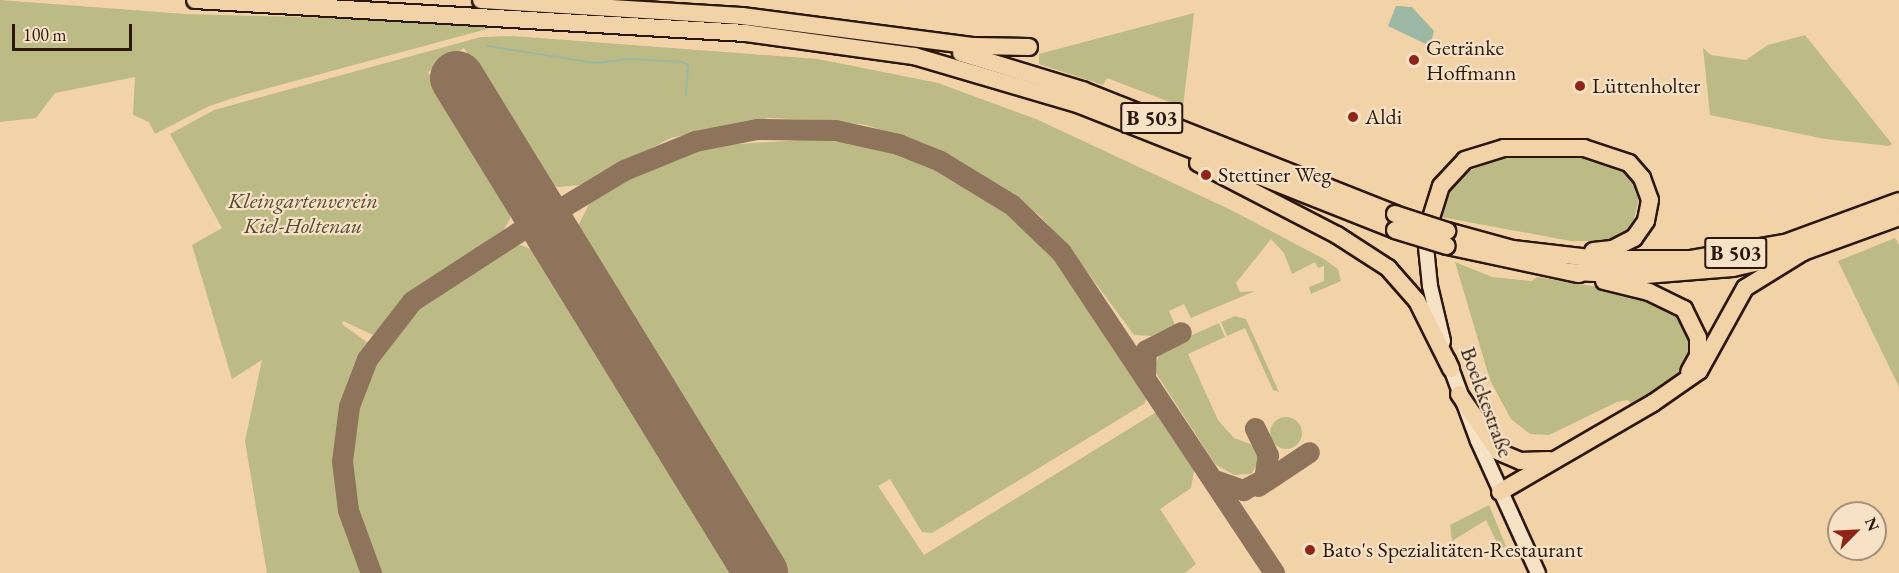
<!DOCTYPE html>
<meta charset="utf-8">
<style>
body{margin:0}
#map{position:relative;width:1899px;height:573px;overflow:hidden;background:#f2d2a7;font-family:"EB Garamond",serif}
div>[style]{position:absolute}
.green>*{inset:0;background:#bdbb85}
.round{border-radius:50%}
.water>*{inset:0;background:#9cb8a4}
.stream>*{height:2px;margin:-1px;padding:0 1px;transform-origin:1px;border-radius:1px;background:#9cb8a4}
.taxiway>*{height:21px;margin:-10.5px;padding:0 10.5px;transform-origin:10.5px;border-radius:10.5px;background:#8e745a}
.runway>*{height:54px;margin:-27px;padding:0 27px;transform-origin:27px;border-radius:27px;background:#8e745a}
.roads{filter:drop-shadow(2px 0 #2b170e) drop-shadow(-2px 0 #2b170e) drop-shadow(0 2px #2b170e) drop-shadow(0 -2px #2b170e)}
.secondary>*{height:14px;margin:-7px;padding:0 7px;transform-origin:7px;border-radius:7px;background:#f7e2c6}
.highway>*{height:16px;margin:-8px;padding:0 8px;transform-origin:8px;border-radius:8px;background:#f2d2a7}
.bridges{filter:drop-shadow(2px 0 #2b170e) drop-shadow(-2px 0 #2b170e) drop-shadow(0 2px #2b170e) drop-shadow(0 -2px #2b170e)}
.highway-bridge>*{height:16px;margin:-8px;padding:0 8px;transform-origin:8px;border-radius:8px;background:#f2d2a7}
.dots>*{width:16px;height:16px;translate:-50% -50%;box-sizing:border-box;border:3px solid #f7e2c6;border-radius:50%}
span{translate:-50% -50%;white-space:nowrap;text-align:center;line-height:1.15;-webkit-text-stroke:4.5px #f7e2c6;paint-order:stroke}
.shield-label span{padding:2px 4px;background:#f7e2c6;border:2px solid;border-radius:4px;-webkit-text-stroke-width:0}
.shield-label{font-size:21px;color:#2b170e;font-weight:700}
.poi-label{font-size:22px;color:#2b170e}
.left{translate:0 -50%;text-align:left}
.park-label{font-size:22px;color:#574832;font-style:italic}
.street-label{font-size:22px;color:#2b170e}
.north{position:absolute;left:1827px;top:501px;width:60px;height:60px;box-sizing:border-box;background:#f7e2c6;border:2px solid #a5917c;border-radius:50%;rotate:66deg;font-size:16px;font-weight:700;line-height:24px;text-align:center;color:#2b170e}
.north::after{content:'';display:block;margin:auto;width:21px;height:27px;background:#8f2418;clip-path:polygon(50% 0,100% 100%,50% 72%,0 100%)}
.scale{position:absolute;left:12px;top:24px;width:120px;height:27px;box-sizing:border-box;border:3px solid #2b170e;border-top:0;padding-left:8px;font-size:18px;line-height:21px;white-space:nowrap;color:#2b170e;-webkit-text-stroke:4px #f7e2c6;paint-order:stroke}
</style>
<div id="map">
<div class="green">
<i style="clip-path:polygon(0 0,185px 14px,483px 22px,487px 29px,243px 95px,209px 106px,155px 134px,149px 122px,133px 115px,135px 77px,55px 93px,36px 118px,0 122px)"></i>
<i style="clip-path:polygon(1194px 13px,1183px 107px,1107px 78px,1103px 85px,1039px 64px,1039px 54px)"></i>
<i style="clip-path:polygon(1805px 35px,1892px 144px,1889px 146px,1825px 139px,1710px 115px,1703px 48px,1711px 55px,1746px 60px,1768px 45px)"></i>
<i style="clip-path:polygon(513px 36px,818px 59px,938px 83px,1036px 119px,1231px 210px,1324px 259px,1338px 269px,1341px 281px,1311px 294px,1309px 287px,1324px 281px,1324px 266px,1318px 268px,1315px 262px,1292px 274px,1284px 253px,1271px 239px,1236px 283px,1240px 292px,1255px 291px,1191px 318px,1184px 304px,1169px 311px,1175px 325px,1151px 336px,1134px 335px,1068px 246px,1040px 216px,1005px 189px,923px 143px,866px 125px,822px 120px,768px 118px,671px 138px,580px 185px,559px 187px,548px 184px,464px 48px,428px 72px,511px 207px,510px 219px,501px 234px,410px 293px,373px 335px,343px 321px,342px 324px,368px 343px,344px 395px,335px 463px,343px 519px,363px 573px,267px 573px,245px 441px,262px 360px,232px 379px,192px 245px,222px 228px,170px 134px,214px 110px,481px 37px)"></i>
<i style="clip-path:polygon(819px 139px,887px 149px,925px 164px,972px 188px,1017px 222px,1053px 258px,1148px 395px,1144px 404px,932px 533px,922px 532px,890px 479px,878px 486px,924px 555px,1158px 411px,1195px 466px,1191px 488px,1160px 509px,1196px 564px,1185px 573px,786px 573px,578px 235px,578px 226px,592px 198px,661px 163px,720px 145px)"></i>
<i style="clip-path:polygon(1542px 152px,1601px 157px,1634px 178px,1640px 194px,1634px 219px,1623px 235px,1605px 241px,1571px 241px,1441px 217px,1447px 193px,1460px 176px,1497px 157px)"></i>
<i style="clip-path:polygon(1895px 238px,1899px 245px,1899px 387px,1838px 261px)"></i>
<i style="clip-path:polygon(521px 245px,538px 252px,735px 573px,380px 573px,360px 522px,351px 471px,356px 409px,366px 379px,380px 352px,415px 309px,504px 249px)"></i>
<i style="clip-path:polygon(1455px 262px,1492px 277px,1532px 281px,1537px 277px,1628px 292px,1678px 310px,1694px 348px,1685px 372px,1634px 407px,1628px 400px,1617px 402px,1549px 435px,1530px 434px,1511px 419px,1490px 380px)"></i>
<i style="clip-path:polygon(1235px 316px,1246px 319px,1279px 392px,1273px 390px,1245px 328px,1227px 336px,1221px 322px)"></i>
<i style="clip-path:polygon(1219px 323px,1225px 337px,1188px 354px,1218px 420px,1234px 438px,1253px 445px,1260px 460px,1251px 474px,1234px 475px,1215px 464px,1154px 370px,1161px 349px)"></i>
<i class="round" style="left:1270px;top:417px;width:32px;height:32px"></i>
<i style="clip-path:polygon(1489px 505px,1506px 546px,1500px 549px,1486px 520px,1452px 541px,1450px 525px)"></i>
</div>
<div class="water">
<i style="clip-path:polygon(1396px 6px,1412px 7px,1434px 31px,1430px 46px,1388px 26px)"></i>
</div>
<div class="stream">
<i style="left:487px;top:46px;width:110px;rotate:8.9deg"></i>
<i style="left:596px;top:63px;width:35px;rotate:-7deg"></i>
<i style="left:631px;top:59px;width:50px;rotate:3.4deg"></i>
<i style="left:681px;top:62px;width:8px;rotate:23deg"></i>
<i style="left:688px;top:65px;width:31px;rotate:94deg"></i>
</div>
<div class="taxiway">
<i style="left:574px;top:268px;width:44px;rotate:-111.3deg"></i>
<i style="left:558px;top:227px;width:19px;rotate:-81deg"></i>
<i style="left:561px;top:208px;width:74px;rotate:-31.1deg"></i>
<i style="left:624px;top:170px;width:77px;rotate:-22.2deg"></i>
<i style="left:695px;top:141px;width:63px;rotate:-11deg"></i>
<i style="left:757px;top:129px;width:78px;rotate:0.7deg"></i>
<i style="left:835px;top:130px;width:65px;rotate:12.5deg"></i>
<i style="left:898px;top:144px;width:45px;rotate:22deg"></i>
<i style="left:940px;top:161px;width:84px;rotate:31.4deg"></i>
<i style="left:1012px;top:205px;width:68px;rotate:43.8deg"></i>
<i style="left:1061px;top:252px;width:385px;rotate:56.4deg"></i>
<i style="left:1145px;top:375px;width:25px;rotate:-88deg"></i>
<i style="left:1146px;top:350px;width:39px;rotate:-27deg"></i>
<i style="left:1217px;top:481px;width:28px;rotate:19deg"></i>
<i style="left:1243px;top:490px;width:24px;rotate:-28deg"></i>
<i style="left:1264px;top:479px;width:24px;rotate:-81deg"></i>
<i style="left:1268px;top:455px;width:30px;rotate:-116deg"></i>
<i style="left:1258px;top:486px;width:61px;rotate:-33.7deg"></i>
<i style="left:371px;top:573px;width:67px;rotate:-110.1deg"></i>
<i style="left:348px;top:510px;width:49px;rotate:-97deg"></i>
<i style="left:342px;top:461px;width:55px;rotate:-82.7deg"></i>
<i style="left:349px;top:406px;width:50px;rotate:-69deg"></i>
<i style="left:367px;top:359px;width:73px;rotate:-52.2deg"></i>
<i style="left:412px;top:301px;width:132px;rotate:-33deg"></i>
<i style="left:523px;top:229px;width:16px;rotate:4deg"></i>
<i style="left:539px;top:230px;width:33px;rotate:45deg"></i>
</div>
<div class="runway">
<i style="left:457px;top:78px;width:581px;rotate:58.44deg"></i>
</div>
<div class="roads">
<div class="secondary">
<i style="left:1425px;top:237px;width:49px;rotate:84.2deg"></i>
<i style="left:1430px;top:286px;width:57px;rotate:76.7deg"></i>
<i style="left:1448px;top:360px;width:86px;rotate:69.7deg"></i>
<i style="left:1478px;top:441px;width:145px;rotate:65.6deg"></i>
</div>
<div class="highway">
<i style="left:195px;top:0;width:551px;rotate:3.43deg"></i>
<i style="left:745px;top:33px;width:171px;rotate:7.8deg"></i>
<i style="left:914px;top:56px;width:173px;rotate:16.4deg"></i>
<i style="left:1080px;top:105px;width:339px;rotate:21.6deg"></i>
<i style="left:481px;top:0;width:261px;rotate:3.5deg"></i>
<i style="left:742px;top:16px;width:234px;rotate:7.4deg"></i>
<i style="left:974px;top:46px;width:55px;rotate:1deg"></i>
<i style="left:961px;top:53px;width:127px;rotate:17deg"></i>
<i style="left:1082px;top:90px;width:337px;rotate:21.6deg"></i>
<i style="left:1198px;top:163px;width:157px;rotate:27.4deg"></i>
<i style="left:1337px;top:235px;width:61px;rotate:32.9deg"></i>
<i style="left:1388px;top:268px;width:44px;rotate:48.7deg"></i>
<i style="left:1417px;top:301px;width:76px;rotate:63.4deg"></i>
<i style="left:1447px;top:231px;width:68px;rotate:15.3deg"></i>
<i style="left:1513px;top:249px;width:86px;rotate:6.7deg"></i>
<i style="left:1598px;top:259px;width:93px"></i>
<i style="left:1691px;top:259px;width:95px;rotate:-9.7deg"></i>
<i style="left:1785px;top:243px;width:121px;rotate:-20.2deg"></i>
<i style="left:1425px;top:237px;width:53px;rotate:-72.6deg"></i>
<i style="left:1441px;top:186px;width:35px;rotate:-47deg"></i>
<i style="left:1465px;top:160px;width:41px;rotate:-17.1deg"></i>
<i style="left:1504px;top:148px;width:80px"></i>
<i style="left:1584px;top:148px;width:47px;rotate:18.4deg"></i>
<i style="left:1629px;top:163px;width:20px;rotate:49deg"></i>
<i style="left:1642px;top:178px;width:23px;rotate:70deg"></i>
<i style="left:1650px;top:200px;width:21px;rotate:101deg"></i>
<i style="left:1646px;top:221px;width:21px;rotate:125deg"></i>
<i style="left:1634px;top:238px;width:25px;rotate:153deg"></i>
<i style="left:1612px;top:249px;width:19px;rotate:174deg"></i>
<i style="left:1447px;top:246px;width:135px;rotate:12deg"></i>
<i style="left:1570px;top:272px;width:76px;rotate:2.3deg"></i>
<i style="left:1646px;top:275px;width:87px;rotate:-4.6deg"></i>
<i style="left:1733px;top:268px;width:72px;rotate:-12.9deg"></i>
<i style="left:1803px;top:252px;width:102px;rotate:-20deg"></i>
<i style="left:1604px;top:281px;width:46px;rotate:13.7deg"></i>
<i style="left:1649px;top:292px;width:39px;rotate:26deg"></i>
<i style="left:1684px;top:309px;width:32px;rotate:64deg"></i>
<i style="left:1698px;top:338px;width:18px;rotate:90deg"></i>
<i style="left:1698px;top:356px;width:18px;rotate:119deg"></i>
<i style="left:1459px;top:394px;width:70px;rotate:55.4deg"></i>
<i style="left:1499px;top:452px;width:23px;rotate:23deg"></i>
<i style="left:1520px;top:461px;width:29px;rotate:-2deg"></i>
<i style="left:1500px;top:492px;width:177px;rotate:-30.2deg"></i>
<i style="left:1653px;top:403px;width:56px;rotate:-34.8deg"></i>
<i style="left:1699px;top:371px;width:95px;rotate:-61deg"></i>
<i style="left:1745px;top:288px;width:68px;rotate:-31.8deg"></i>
</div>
</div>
<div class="bridges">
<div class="highway-bridge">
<i style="left:1395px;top:214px;width:55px;rotate:18.1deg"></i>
<i style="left:1395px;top:230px;width:54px;rotate:17.1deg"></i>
</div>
</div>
<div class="dots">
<i style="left:1414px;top:60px;background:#8f2418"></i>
<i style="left:1580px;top:86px;background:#8f2418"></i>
<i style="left:1353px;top:117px;background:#8f2418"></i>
<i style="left:1206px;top:175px;background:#8f2418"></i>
<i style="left:1310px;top:550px;background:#8f2418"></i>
</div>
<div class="shield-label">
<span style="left:1152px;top:118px">B 503</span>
<span style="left:1736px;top:253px">B 503</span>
</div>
<div class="poi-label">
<span class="left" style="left:1426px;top:60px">Getränke<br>Hoffmann</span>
<span class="left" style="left:1592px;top:86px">Lüttenholter</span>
<span class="left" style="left:1365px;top:117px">Aldi</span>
<span class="left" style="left:1218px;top:175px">Stettiner Weg</span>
<span class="left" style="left:1322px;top:550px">Bato's Spezialitäten-Restaurant</span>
</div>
<div class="park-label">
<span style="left:303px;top:213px">Kleingartenverein<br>Kiel-Holtenau</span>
</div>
<div class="street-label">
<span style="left:1487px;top:402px;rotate:70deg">Boelckestraße</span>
</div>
<div class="north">N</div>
<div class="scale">100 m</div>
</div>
